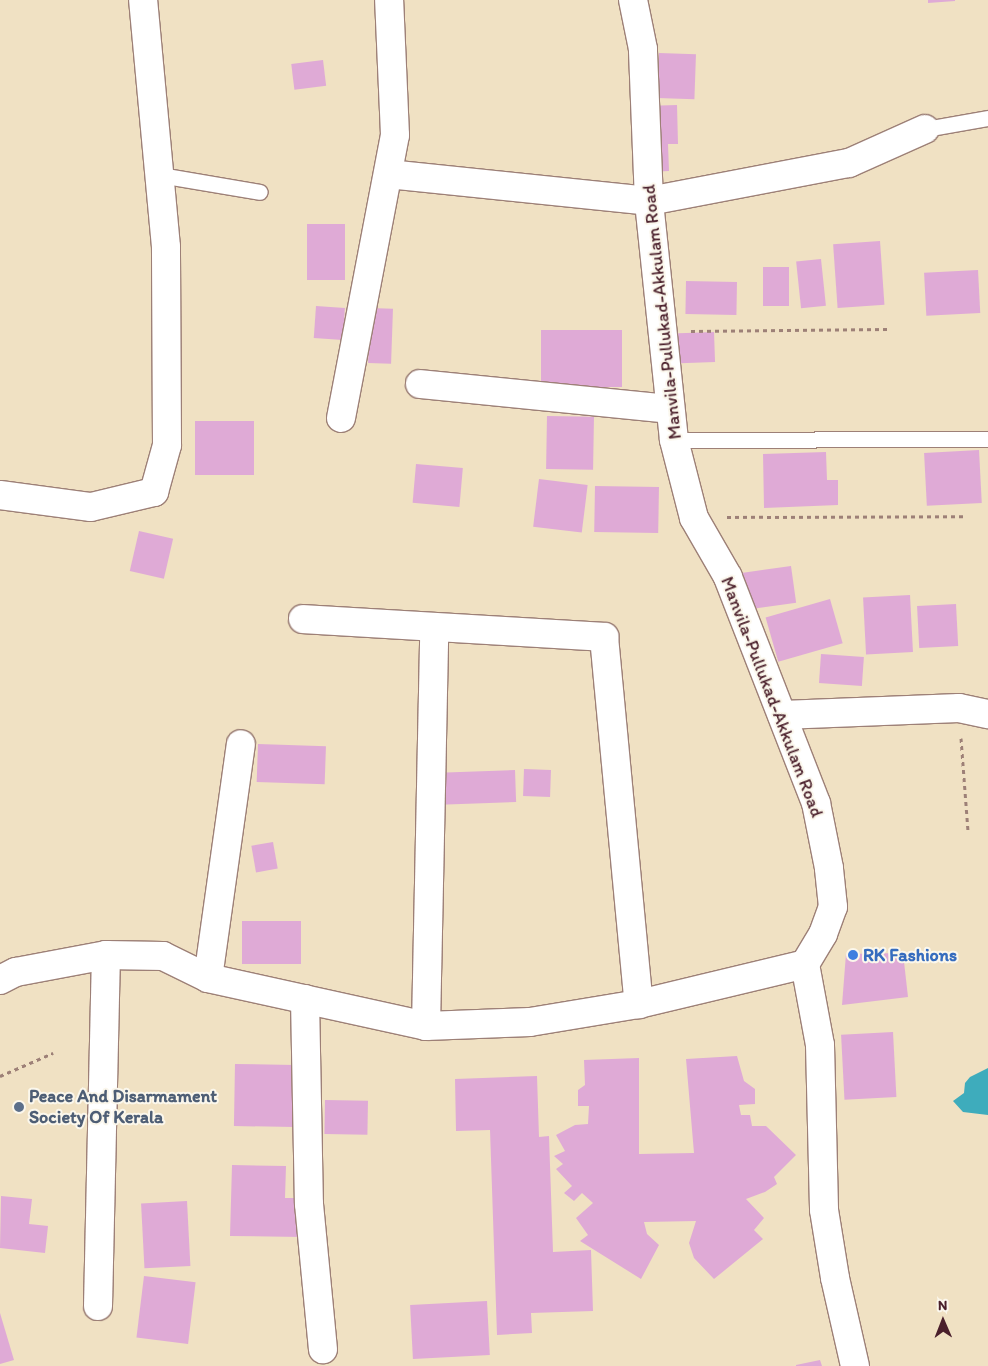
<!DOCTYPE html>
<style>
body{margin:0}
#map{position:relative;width:988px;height:1366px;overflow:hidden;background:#f0e1c3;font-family:Itim,sans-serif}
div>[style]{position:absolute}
.water>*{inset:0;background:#3eacbc}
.building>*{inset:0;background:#dfaad6;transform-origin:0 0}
.path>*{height:3px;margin-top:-1.5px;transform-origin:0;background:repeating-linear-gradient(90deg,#9d8077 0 4px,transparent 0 8px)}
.roads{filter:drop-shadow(1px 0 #9d8077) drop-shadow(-1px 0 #9d8077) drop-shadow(0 1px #9d8077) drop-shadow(0 -1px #9d8077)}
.service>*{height:15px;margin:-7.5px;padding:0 7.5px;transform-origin:7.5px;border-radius:7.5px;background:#fff}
.minor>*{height:28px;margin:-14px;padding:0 14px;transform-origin:14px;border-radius:14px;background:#fff}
.tertiary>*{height:28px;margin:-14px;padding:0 14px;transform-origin:14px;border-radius:14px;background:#fff}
.dots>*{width:14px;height:14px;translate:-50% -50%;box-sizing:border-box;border:2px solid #fbf7ec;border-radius:50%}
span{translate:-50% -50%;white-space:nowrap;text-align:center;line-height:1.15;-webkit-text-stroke:4px #fbf7ec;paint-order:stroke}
.street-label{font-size:18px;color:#4a1f2b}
.shop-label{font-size:18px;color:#366cbe;font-weight:700}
.left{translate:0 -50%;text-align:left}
.service-label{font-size:18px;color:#4e5e75;font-weight:700}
.north{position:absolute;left:918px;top:1296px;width:50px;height:50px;-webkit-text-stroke:4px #fbf7ec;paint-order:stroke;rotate:359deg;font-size:14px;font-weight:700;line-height:20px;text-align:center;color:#4a1f2b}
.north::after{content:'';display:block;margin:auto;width:18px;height:22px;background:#4a1f2b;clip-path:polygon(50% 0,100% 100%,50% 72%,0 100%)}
</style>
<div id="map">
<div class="water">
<i style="clip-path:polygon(988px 1068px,988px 1115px,963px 1112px,953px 1101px,964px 1093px,965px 1083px,970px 1077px)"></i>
</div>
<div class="building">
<i style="clip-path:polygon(928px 0,955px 0,955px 1px,928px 3px)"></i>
<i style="left:659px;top:53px;width:37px;height:45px;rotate:2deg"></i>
<i style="left:323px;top:60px;width:26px;height:32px;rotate:83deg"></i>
<i style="clip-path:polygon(677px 105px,678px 144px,668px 144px,669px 171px,649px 172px,645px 106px)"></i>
<i style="left:307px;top:224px;width:38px;height:56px"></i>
<i style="left:880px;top:241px;width:64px;height:47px;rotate:86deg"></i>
<i style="left:821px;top:259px;width:47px;height:25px;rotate:84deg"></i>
<i style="left:763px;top:267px;width:26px;height:39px"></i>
<i style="left:978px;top:270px;width:43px;height:54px;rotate:87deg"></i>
<i style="left:686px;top:281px;width:51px;height:33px;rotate:1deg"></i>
<i style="left:316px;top:306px;width:29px;height:32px;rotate:4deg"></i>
<i style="left:370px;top:308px;width:23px;height:55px;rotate:2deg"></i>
<i style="left:541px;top:330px;width:81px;height:57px"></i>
<i style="left:714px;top:332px;width:30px;height:49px;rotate:88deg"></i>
<i style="left:547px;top:416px;width:47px;height:53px;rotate:1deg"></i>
<i style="left:195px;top:421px;width:59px;height:54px"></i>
<i style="left:979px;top:450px;width:53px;height:55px;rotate:87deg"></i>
<i style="clip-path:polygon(826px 452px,827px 480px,838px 480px,838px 505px,764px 508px,763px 454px)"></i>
<i style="left:416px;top:464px;width:47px;height:39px;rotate:5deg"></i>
<i style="left:539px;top:479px;width:49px;height:48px;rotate:7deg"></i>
<i style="left:595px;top:486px;width:64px;height:46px;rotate:1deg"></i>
<i style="left:139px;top:531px;width:35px;height:41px;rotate:13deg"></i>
<i style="left:791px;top:566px;width:37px;height:50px;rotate:82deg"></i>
<i style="left:910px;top:595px;width:57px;height:47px;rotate:87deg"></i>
<i style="left:830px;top:599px;width:46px;height:67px;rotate:74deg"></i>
<i style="left:956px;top:604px;width:42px;height:39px;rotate:87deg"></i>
<i style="left:821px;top:654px;width:43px;height:29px;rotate:4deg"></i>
<i style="left:258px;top:744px;width:68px;height:38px;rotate:2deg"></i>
<i style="left:524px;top:769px;width:27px;height:27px;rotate:2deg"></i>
<i style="left:515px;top:770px;width:32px;height:76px;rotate:88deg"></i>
<i style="left:273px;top:842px;width:27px;height:22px;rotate:80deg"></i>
<i style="left:242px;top:921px;width:59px;height:43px"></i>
<i style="clip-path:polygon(903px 953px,908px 997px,842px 1005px,846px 954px)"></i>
<i style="left:893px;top:1032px;width:65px;height:52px;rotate:87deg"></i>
<i style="clip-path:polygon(737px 1056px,744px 1081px,755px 1089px,755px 1104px,739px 1105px,741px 1115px,750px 1115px,752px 1126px,766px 1126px,796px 1155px,774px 1177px,777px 1184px,765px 1192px,746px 1199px,764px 1218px,754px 1230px,763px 1239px,714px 1279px,694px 1258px,689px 1243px,696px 1221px,644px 1222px,647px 1234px,659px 1245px,641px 1279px,580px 1241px,588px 1235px,576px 1218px,593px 1203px,582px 1193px,574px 1201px,564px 1193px,572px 1186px,556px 1169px,563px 1164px,554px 1156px,565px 1151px,556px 1135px,575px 1125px,588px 1124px,589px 1106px,578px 1106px,578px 1090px,585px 1085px,584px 1060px,639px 1058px,639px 1154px,694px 1153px,686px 1059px)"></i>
<i style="left:235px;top:1064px;width:60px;height:62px;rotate:1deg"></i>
<i style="clip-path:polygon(537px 1076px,539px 1137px,549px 1136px,553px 1252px,591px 1250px,593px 1311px,531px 1313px,532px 1333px,497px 1335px,490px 1130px,456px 1131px,455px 1079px)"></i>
<i style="left:325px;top:1100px;width:43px;height:34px;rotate:1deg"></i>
<i style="clip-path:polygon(232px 1165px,286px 1166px,285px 1198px,303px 1198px,302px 1237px,230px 1236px)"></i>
<i style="clip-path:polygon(1px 1196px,32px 1199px,29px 1224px,48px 1226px,45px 1253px,0 1248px)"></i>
<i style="left:187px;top:1201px;width:65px;height:46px;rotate:87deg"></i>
<i style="left:144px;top:1276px;width:52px;height:62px;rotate:7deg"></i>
<i style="left:487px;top:1301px;width:54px;height:77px;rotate:87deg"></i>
<i style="clip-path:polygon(0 1313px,14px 1360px,0 1364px)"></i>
<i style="clip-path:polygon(820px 1360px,822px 1366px,796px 1366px,796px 1365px)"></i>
</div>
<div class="path">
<i style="left:691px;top:331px;width:197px;rotate:-0.6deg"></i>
<i style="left:727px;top:517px;width:236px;rotate:-0.2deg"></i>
<i style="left:961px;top:738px;width:94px;rotate:85.7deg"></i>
<i style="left:0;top:1076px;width:58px;rotate:-23.5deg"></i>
</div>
<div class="roads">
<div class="service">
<i style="left:925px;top:129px;width:64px;rotate:-9.9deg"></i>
<i style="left:160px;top:175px;width:101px;rotate:9.6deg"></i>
<i style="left:674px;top:440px;width:314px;rotate:-0.2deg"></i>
</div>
<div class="minor">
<i style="left:388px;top:174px;width:262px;rotate:5.9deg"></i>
<i style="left:649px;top:201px;width:204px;rotate:-10.8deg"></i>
<i style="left:849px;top:163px;width:83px;rotate:-24.1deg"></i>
<i style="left:420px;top:384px;width:251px;rotate:5.7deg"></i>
<i style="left:341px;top:418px;width:288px;rotate:-79.2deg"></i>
<i style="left:395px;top:135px;width:135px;rotate:-92.5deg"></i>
<i style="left:0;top:495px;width:92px;rotate:7.5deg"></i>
<i style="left:91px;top:507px;width:65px;rotate:-13.4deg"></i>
<i style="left:154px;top:492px;width:49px;rotate:-74.5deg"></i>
<i style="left:167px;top:445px;width:198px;rotate:-90.3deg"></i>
<i style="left:166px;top:247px;width:248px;rotate:-95.3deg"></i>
<i style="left:303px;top:619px;width:302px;rotate:3.4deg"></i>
<i style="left:604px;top:637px;width:369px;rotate:84.6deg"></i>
<i style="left:782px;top:715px;width:177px;rotate:-2.3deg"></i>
<i style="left:959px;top:708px;width:30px;rotate:12deg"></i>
<i style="left:805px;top:964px;width:82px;rotate:79.5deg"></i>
<i style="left:820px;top:1045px;width:165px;rotate:88.6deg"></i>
<i style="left:824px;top:1210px;width:69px;rotate:80.8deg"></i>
<i style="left:835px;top:1278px;width:90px;rotate:77.2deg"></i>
<i style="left:208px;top:978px;width:236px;rotate:-82deg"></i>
<i style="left:305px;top:999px;width:205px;rotate:88.9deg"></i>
<i style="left:309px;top:1204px;width:146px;rotate:84.5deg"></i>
<i style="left:426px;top:1026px;width:398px;rotate:-88.8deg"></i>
<i style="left:98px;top:1306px;width:351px;rotate:-88.7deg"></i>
</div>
<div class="tertiary">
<i style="left:0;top:980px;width:18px;rotate:-27deg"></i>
<i style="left:16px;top:972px;width:92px;rotate:-10.7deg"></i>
<i style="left:106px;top:955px;width:57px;rotate:1deg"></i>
<i style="left:163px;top:956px;width:50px;rotate:26.1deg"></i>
<i style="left:208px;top:978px;width:223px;rotate:12.4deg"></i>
<i style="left:426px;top:1026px;width:104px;rotate:-2.2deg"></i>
<i style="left:530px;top:1022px;width:110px;rotate:-9.4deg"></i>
<i style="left:639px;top:1004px;width:171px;rotate:-13.5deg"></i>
<i style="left:805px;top:964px;width:35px;rotate:-59deg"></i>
<i style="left:823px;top:934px;width:29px;rotate:-70deg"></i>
<i style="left:833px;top:907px;width:39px;rotate:-96deg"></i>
<i style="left:829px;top:868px;width:66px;rotate:-101.3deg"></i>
<i style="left:816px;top:803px;width:243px;rotate:-111.3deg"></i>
<i style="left:728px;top:577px;width:68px;rotate:-120deg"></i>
<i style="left:694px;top:518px;width:81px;rotate:-104.4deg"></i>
<i style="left:674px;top:440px;width:240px;rotate:-96deg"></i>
<i style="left:649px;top:201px;width:152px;rotate:-92.3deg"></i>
<i style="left:643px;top:49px;width:50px;rotate:-101.5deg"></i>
</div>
</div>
<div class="dots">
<i style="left:853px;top:955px;background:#3f7fe0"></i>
<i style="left:19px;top:1107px;background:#5c6f8a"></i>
</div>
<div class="street-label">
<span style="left:662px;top:312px;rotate:-96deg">Manvila-Pullukad-Akkulam Road</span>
<span style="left:772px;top:697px;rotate:69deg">Manvila-Pullukad-Akkulam Road</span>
</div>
<div class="shop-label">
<span class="left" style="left:863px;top:955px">RK Fashions</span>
</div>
<div class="service-label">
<span class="left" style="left:29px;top:1107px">Peace And Disarmament<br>Society Of Kerala</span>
</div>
<div class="north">N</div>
</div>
